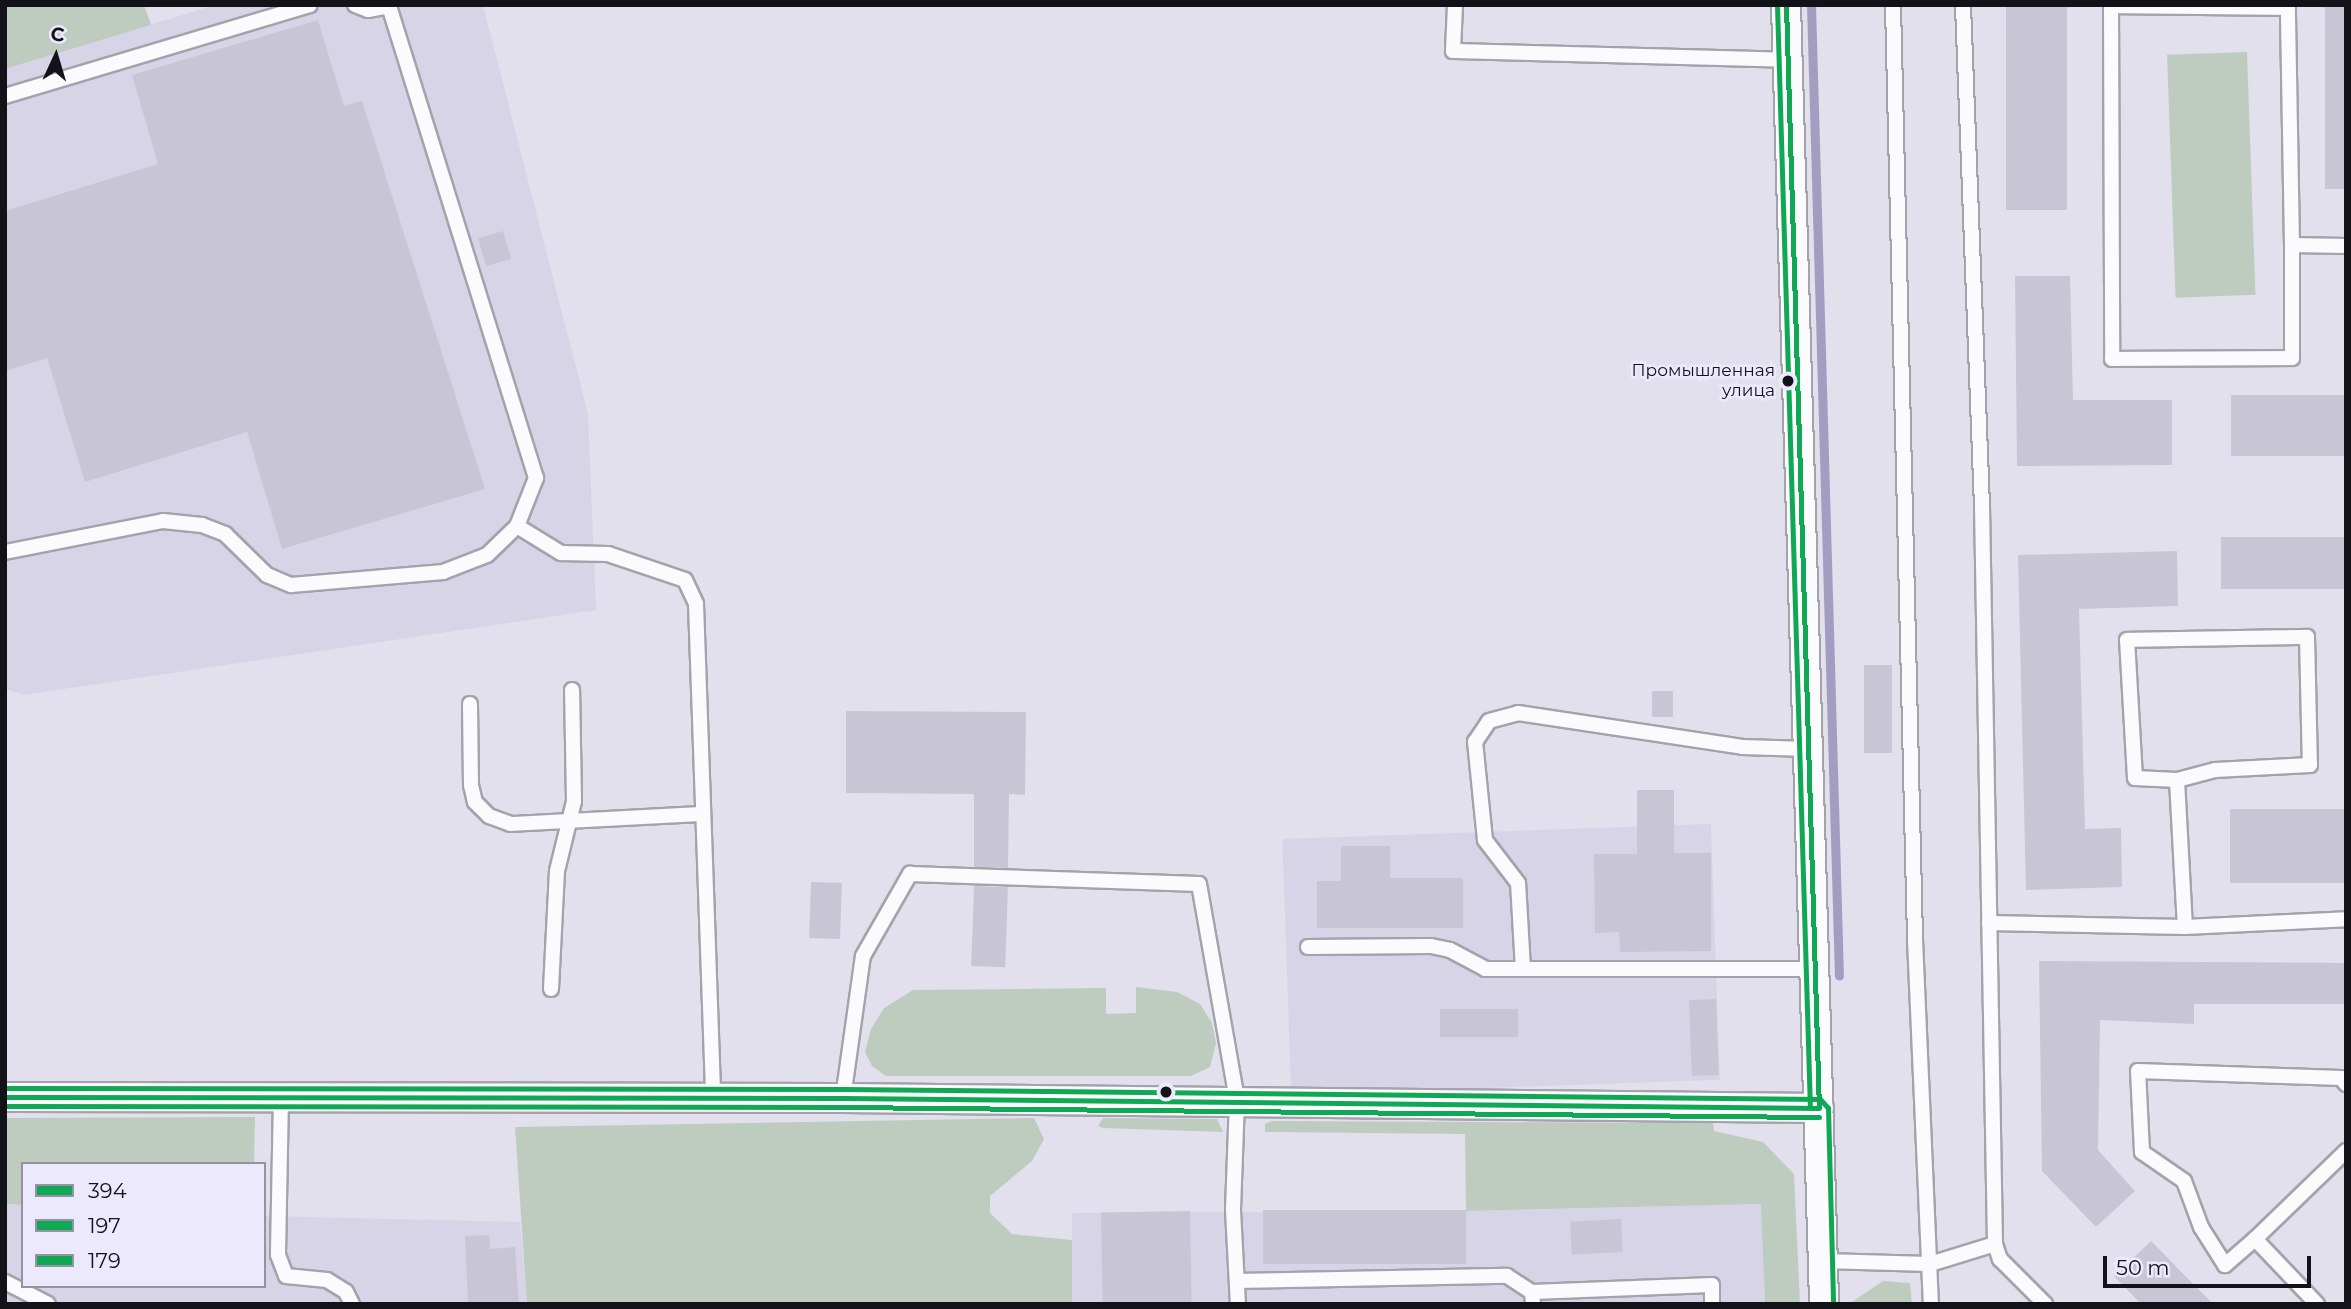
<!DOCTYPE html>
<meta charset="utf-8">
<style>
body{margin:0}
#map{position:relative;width:2351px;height:1309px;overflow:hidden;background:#e2e0ec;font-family:Montserrat,sans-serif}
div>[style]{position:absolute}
.built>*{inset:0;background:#d7d4e8;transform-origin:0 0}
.green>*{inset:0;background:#beccc0;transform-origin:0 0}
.stream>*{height:9px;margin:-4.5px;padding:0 4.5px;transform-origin:4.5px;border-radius:4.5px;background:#a49dc2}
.building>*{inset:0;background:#c8c6d5;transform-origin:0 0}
.roads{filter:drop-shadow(2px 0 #a4a3ac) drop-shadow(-2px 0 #a4a3ac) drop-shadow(0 2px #a4a3ac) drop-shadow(0 -2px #a4a3ac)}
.service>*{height:14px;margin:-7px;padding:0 7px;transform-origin:7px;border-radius:7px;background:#fbfafc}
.minor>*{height:28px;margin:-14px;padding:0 14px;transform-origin:14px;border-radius:14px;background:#fbfafc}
.bus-1>*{height:5px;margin:-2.5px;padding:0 2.5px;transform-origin:2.5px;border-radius:2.5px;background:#10a855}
.bus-2>*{height:5px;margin:-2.5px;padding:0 2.5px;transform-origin:2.5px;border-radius:2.5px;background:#10a855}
.bus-3>*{height:5px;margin:-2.5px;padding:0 2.5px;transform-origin:2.5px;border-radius:2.5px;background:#10a855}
.dots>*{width:19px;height:19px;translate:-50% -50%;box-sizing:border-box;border:4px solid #ece9fd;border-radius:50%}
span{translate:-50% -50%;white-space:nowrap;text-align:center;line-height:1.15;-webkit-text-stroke:5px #ece9fd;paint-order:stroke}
.bus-label{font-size:17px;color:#131219}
.right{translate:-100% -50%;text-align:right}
.frame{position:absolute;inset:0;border:7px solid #131219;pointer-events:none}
.legend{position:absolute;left:21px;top:1162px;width:245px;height:126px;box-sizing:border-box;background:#ece9fd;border:2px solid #9593a2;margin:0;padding:9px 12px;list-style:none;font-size:21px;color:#131219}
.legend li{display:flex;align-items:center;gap:14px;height:35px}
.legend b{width:35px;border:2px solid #9593a2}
.north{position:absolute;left:21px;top:21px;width:70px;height:70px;-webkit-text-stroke:5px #ece9fd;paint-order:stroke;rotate:4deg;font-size:19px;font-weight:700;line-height:28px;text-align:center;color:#131219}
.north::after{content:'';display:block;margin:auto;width:24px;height:32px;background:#131219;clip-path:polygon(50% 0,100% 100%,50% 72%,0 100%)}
.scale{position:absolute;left:2103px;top:1256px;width:208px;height:32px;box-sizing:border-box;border:4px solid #131219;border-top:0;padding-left:9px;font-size:21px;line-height:24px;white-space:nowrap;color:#131219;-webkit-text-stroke:5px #ece9fd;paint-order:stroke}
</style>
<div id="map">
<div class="built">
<i style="clip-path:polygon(215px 5px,483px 5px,588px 414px,596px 610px,23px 695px,5px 689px,5px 69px)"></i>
<i style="left:1711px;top:824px;width:256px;height:429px;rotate:88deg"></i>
<i style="clip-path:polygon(5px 1204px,23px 1205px,23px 1286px,264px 1286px,264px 1216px,520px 1222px,527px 1304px,5px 1304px)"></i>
<i style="clip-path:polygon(1762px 1204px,1765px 1304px,1072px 1304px,1072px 1213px,1466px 1211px)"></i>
</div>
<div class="green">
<i style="clip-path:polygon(5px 5px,144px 5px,151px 25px,5px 69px)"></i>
<i style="left:2247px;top:52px;width:243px;height:80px;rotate:88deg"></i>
<i style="clip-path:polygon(1136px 987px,1177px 992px,1200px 1004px,1212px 1023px,1216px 1043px,1210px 1067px,1191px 1076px,886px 1076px,872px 1066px,865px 1052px,871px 1029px,884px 1008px,913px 990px,1106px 988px,1106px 1014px,1136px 1013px)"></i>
<i style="clip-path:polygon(255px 1117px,254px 1164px,23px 1164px,23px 1205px,5px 1204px,5px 1118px)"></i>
<i style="clip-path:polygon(1034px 1118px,1044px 1139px,1032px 1161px,990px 1196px,990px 1213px,1012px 1234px,1072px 1240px,1072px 1304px,527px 1304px,515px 1127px)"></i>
<i style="clip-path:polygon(1103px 1118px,1217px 1119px,1223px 1132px,1103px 1128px,1098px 1126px)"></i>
<i style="clip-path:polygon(1272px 1121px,1713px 1123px,1714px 1131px,1763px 1142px,1794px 1174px,1800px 1304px,1765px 1304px,1761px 1204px,1466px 1211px,1465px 1134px,1265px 1132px,1265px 1124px)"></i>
<i style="clip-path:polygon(1883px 1281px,1910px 1283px,1912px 1304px,1849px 1304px)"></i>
</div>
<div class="stream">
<i style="left:1811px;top:5px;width:971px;rotate:88.35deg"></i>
</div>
<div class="building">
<i style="left:2006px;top:5px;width:61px;height:205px"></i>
<i style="left:2325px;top:5px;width:21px;height:184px"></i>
<i style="clip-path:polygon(318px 20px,344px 106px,362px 101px,485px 489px,282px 549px,247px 432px,85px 482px,47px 358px,5px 371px,5px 211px,158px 164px,132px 75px)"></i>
<i style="left:503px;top:231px;width:29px;height:26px;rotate:74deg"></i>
<i style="clip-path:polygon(2015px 276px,2070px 276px,2073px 400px,2172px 400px,2172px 465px,2017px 466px)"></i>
<i style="left:2346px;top:395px;width:61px;height:115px;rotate:90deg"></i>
<i style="left:2221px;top:537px;width:125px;height:52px"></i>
<i style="clip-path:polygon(2177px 551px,2178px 606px,2079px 609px,2085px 829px,2121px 828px,2122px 887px,2026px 890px,2018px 555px)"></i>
<i style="left:1864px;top:665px;width:28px;height:88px"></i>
<i style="left:1652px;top:691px;width:21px;height:26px"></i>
<i style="clip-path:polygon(846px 711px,1026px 712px,1025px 795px,1009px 794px,1008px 868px,974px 867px,974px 794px,846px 793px)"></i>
<i style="clip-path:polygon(1637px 790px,1674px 790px,1674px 853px,1711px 853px,1711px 951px,1620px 952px,1619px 932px,1595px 933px,1594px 854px,1637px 854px)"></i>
<i style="left:2346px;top:809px;width:74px;height:116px;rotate:90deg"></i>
<i style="clip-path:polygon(1341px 846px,1390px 846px,1390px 878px,1463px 878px,1463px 928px,1317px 928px,1317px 881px,1341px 881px)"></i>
<i style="left:811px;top:882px;width:31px;height:56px;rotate:2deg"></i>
<i style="left:974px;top:886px;width:34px;height:80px;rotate:2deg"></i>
<i style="clip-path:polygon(2039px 961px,2346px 963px,2346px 1004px,2194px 1004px,2194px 1024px,2100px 1020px,2098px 1150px,2135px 1191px,2096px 1227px,2042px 1171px)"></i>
<i style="left:1716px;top:999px;width:76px;height:27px;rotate:88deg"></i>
<i style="left:1440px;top:1009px;width:78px;height:28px"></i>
<i style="left:1263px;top:1210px;width:203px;height:54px"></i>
<i style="left:1190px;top:1211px;width:93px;height:89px;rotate:89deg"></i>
<i style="left:1621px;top:1219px;width:33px;height:51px;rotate:87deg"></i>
<i style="clip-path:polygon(489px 1235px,490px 1249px,515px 1247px,519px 1304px,468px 1304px,465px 1236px)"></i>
<i style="clip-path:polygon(2151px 1241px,2213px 1304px,2141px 1304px,2114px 1276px)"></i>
</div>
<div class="roads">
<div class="service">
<i style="left:355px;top:5px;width:14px;rotate:21deg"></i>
<i style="left:368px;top:10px;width:22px;rotate:-10deg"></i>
<i style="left:1455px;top:5px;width:46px;rotate:92.5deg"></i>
<i style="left:1453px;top:51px;width:335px;rotate:1.5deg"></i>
<i style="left:1893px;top:5px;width:935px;rotate:88.65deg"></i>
<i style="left:1915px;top:940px;width:364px;rotate:87.5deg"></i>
<i style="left:1963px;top:5px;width:501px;rotate:87.83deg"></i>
<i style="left:1982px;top:506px;width:738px;rotate:88.99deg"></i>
<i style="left:1995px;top:1244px;width:16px;rotate:72deg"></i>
<i style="left:2000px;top:1259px;width:64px;rotate:45deg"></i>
<i style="left:5px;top:96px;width:318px;rotate:-16.6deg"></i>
<i style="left:2292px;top:245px;width:237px;rotate:-91deg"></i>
<i style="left:2288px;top:8px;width:177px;rotate:-179.4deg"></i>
<i style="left:2111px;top:6px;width:353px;rotate:89.8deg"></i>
<i style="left:2112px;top:359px;width:180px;rotate:-0.3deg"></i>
<i style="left:2292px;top:358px;width:113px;rotate:-90deg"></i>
<i style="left:2292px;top:245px;width:54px;rotate:1.1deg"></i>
<i style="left:517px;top:526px;width:52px;rotate:31.5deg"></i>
<i style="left:561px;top:553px;width:47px;rotate:1.2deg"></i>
<i style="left:608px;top:554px;width:81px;rotate:18.7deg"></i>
<i style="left:685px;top:580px;width:26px;rotate:65deg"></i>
<i style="left:696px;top:604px;width:494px;rotate:88deg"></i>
<i style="left:5px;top:552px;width:161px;rotate:-11.1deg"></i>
<i style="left:163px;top:521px;width:39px;rotate:6deg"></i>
<i style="left:202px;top:525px;width:25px;rotate:21deg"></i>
<i style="left:225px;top:534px;width:59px;rotate:44.3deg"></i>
<i style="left:267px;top:575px;width:26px;rotate:23deg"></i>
<i style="left:291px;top:585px;width:153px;rotate:-4.9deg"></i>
<i style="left:443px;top:572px;width:47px;rotate:-21.1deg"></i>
<i style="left:487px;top:555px;width:42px;rotate:-44deg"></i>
<i style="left:517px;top:526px;width:52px;rotate:-68.4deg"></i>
<i style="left:536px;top:478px;width:495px;rotate:-107.3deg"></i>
<i style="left:470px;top:704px;width:81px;rotate:89.3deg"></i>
<i style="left:471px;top:785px;width:17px;rotate:77deg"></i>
<i style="left:475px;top:802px;width:20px;rotate:45deg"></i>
<i style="left:489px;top:816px;width:23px;rotate:20deg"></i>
<i style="left:511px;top:824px;width:192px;rotate:-3deg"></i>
<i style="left:2177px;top:780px;width:42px;rotate:-177.3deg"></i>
<i style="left:2135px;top:778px;width:138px;rotate:-93.3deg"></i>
<i style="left:2127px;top:640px;width:180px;rotate:-1deg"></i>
<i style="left:2307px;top:637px;width:128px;rotate:88.7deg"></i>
<i style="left:2310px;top:765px;width:95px;rotate:177deg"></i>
<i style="left:2215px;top:770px;width:39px;rotate:165deg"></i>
<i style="left:2177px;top:780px;width:147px;rotate:86.9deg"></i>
<i style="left:1989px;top:923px;width:196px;rotate:1.2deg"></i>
<i style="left:2185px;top:927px;width:161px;rotate:-2.8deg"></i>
<i style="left:1308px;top:947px;width:123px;rotate:-0.5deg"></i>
<i style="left:1431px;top:946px;width:19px;rotate:12deg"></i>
<i style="left:1450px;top:950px;width:40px;rotate:28deg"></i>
<i style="left:1485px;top:969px;width:330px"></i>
<i style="left:1523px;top:969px;width:86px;rotate:-93.3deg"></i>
<i style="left:1518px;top:883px;width:54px;rotate:-127.5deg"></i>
<i style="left:1485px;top:840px;width:99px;rotate:-95.8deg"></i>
<i style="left:1475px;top:742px;width:25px;rotate:-56deg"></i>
<i style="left:1489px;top:721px;width:30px;rotate:-15deg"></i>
<i style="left:1518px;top:713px;width:227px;rotate:8.6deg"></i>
<i style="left:1742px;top:747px;width:66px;rotate:1.7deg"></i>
<i style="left:551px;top:989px;width:118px;rotate:-87.1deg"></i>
<i style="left:557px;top:871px;width:72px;rotate:-76.3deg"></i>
<i style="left:574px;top:801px;width:111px;rotate:-91deg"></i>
<i style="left:281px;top:1097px;width:158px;rotate:91.1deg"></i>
<i style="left:278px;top:1255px;width:22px;rotate:69deg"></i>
<i style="left:286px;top:1276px;width:41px;rotate:5.6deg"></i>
<i style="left:327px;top:1280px;width:22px;rotate:32deg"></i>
<i style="left:346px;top:1292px;width:13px;rotate:63deg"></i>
<i style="left:843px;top:1098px;width:143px;rotate:-82deg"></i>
<i style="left:863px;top:956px;width:95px;rotate:-60.2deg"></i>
<i style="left:910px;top:874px;width:289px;rotate:2deg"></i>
<i style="left:1199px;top:884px;width:219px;rotate:80deg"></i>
<i style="left:1237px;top:1100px;width:110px;rotate:92.1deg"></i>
<i style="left:1233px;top:1210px;width:94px;rotate:87deg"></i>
<i style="left:2255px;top:1239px;width:127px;rotate:-44deg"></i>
<i style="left:1823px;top:1261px;width:107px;rotate:1.6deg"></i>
<i style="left:1930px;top:1264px;width:68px;rotate:-17.1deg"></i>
<i style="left:1237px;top:1281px;width:270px;rotate:-1.1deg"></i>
<i style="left:1507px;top:1276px;width:30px;rotate:33deg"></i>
<i style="left:5px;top:1282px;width:48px;rotate:27.1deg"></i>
<i style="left:1533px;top:1304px;width:12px;rotate:-95deg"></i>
<i style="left:1532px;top:1292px;width:180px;rotate:-2.2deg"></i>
<i style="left:1712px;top:1285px;width:19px;rotate:90deg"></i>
<i style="left:2317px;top:1304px;width:90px;rotate:-133.6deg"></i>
<i style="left:2255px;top:1239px;width:40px;rotate:139deg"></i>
<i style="left:2225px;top:1265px;width:45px;rotate:-122.3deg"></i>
<i style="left:2201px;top:1227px;width:49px;rotate:-110.3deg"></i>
<i style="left:2184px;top:1181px;width:51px;rotate:-145.4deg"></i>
<i style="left:2142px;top:1152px;width:81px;rotate:-92.8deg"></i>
<i style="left:2138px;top:1071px;width:203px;rotate:2deg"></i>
<i style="left:2341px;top:1078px;width:8px;rotate:50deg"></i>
</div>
<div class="minor">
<i style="left:1786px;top:5px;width:1300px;rotate:88.32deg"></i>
<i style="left:5px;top:1097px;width:838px;rotate:0.07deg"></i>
<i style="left:843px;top:1098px;width:976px;rotate:0.59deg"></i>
</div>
</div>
<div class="bus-1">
<i style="left:1786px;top:5px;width:1103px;rotate:88.29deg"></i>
<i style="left:5px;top:1097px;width:838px;rotate:0.07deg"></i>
<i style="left:843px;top:1098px;width:976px;rotate:0.59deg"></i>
</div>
<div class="bus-2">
<i style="left:1777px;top:5px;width:1103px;rotate:88.29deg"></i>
<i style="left:5px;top:1106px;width:838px;rotate:0.07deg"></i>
<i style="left:843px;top:1107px;width:976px;rotate:0.59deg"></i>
</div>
<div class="bus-3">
<i style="left:5px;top:1088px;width:838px;rotate:0.07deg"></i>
<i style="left:843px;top:1089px;width:977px;rotate:0.59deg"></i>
<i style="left:1820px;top:1099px;width:12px;rotate:48deg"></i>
<i style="left:1828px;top:1108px;width:196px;rotate:88.5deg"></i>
</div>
<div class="dots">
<i style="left:1788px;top:381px;background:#131219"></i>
<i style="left:1166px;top:1092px;background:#131219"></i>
</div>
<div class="bus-label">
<span class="right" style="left:1775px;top:381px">Промышленная<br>улица</span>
</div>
<div class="frame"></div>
<ul class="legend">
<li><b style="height:9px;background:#10a855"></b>394</li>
<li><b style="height:9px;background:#10a855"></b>197</li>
<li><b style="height:9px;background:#10a855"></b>179</li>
</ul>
<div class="north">С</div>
<div class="scale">50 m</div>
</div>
